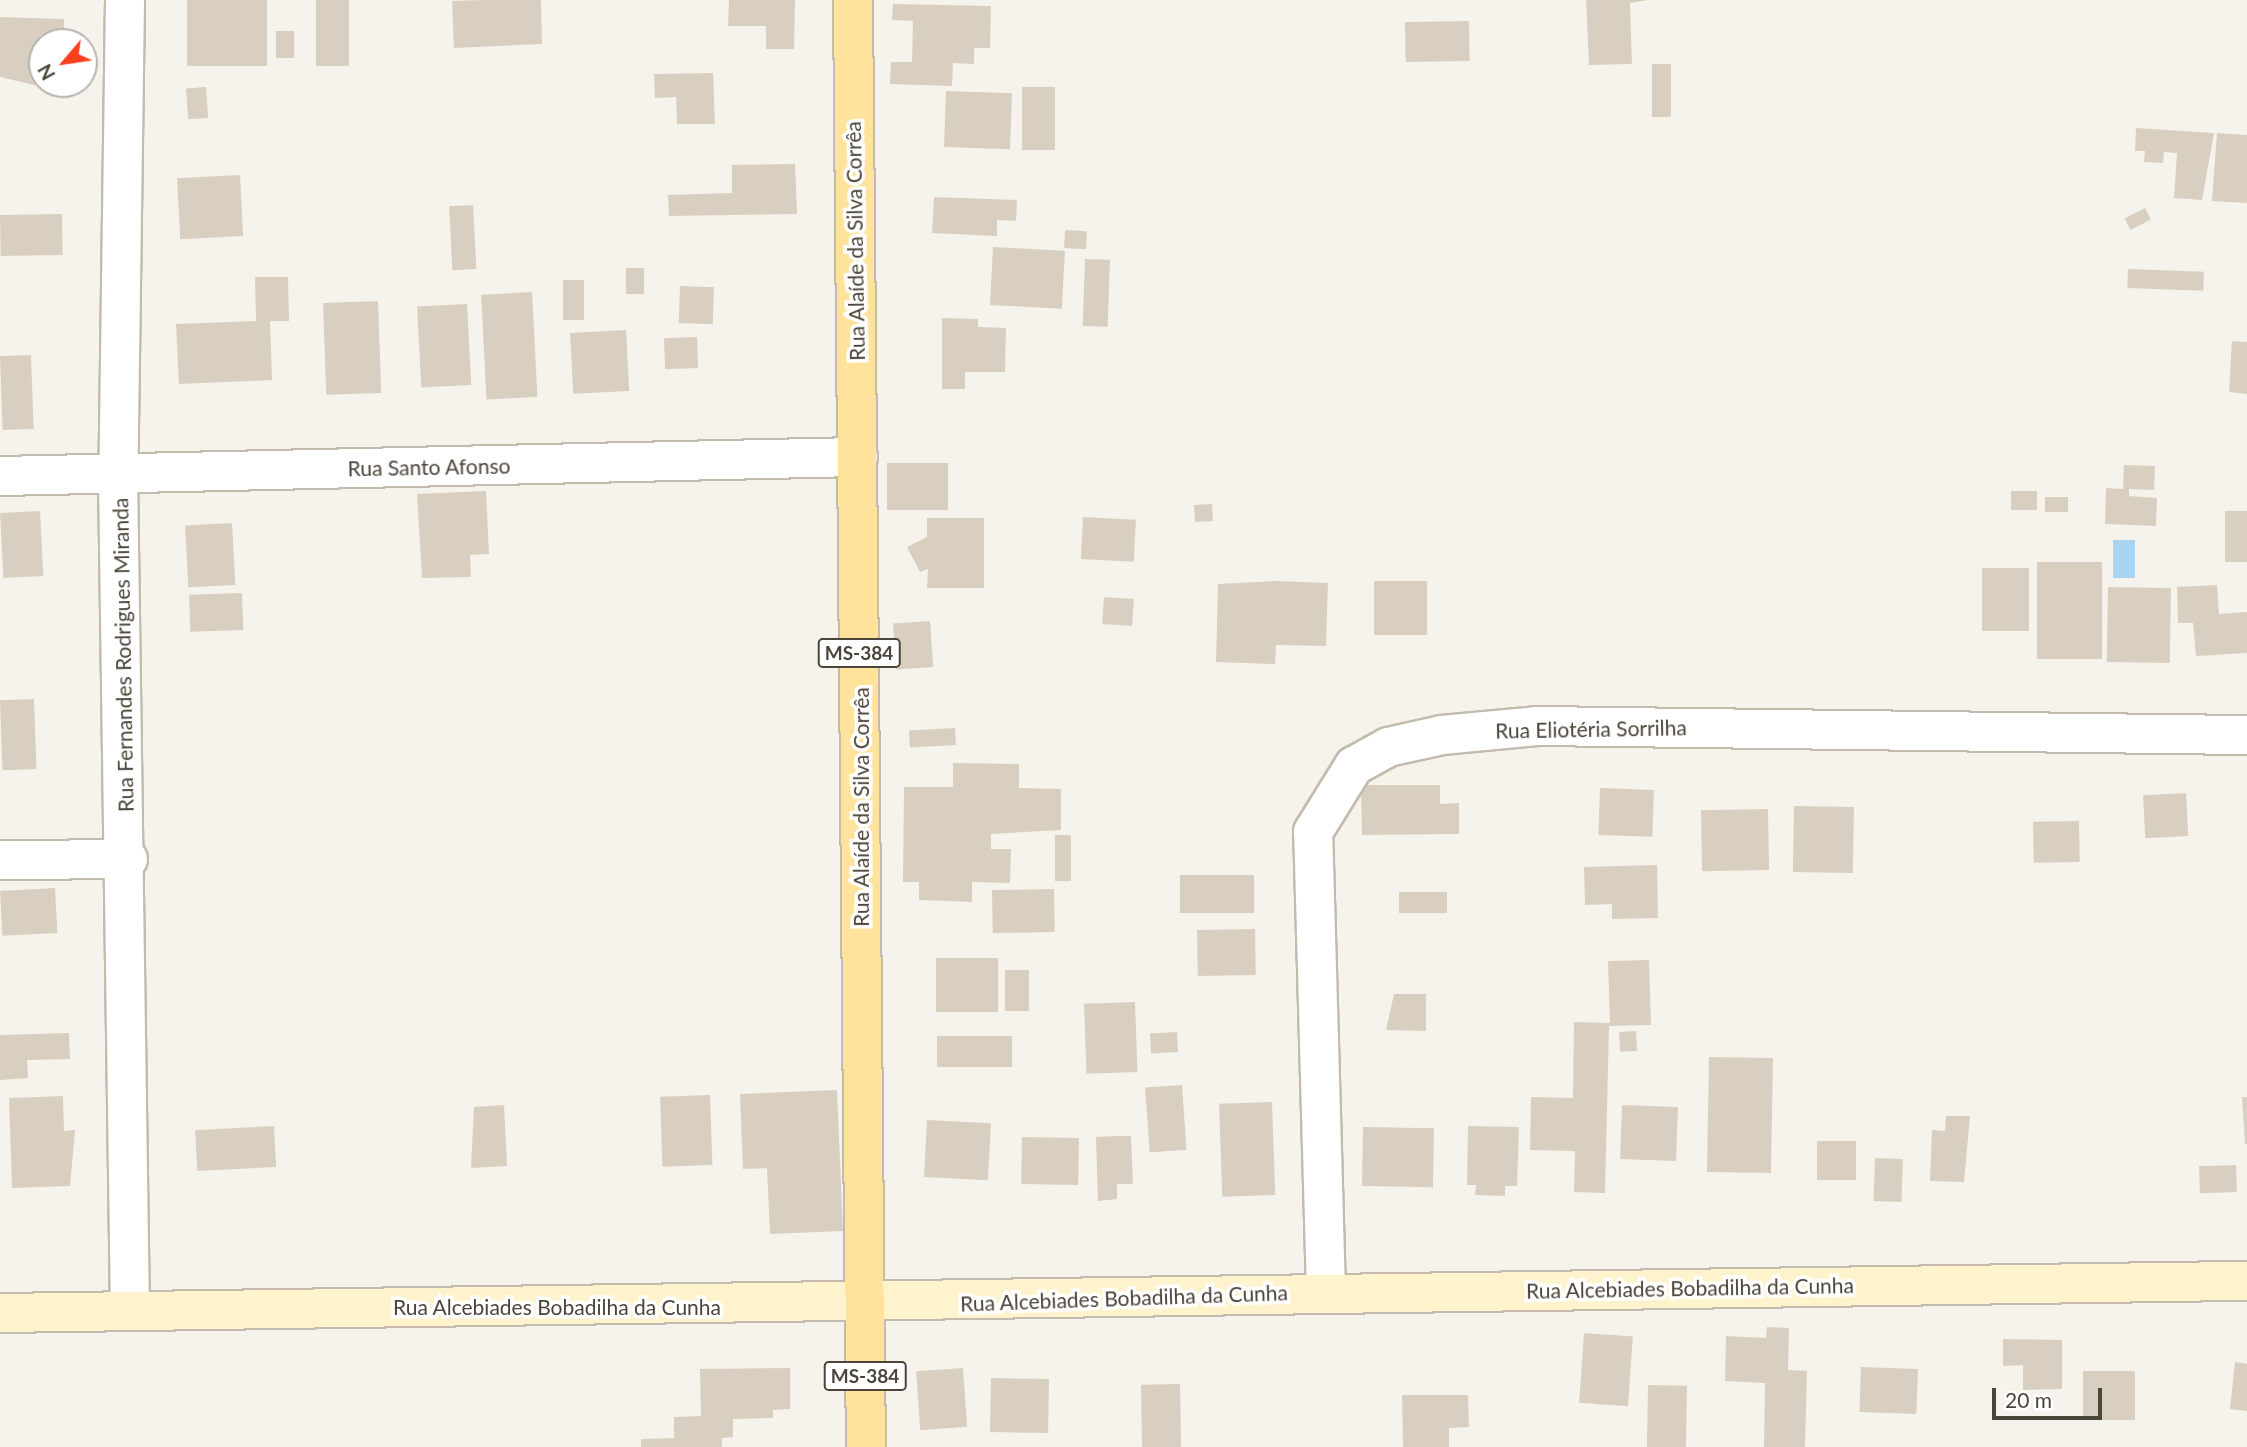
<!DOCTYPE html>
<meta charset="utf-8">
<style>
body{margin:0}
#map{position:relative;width:2247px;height:1447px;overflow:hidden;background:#f6f3ec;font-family:Lato,sans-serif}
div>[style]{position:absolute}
.water>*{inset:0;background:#a9d4f2;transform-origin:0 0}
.building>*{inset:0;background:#d8cfc1;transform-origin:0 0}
.roads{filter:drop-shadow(2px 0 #c2bbae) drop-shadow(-2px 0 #c2bbae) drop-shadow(0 2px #c2bbae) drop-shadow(0 -2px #c2bbae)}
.street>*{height:38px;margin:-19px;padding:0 19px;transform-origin:19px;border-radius:19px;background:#fff}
.secondary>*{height:38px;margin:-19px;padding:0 19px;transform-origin:19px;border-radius:19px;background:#fff3cd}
.primary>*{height:38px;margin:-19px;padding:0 19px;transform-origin:19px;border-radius:19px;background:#ffe39c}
span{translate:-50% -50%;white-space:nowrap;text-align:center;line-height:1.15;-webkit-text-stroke:7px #fff;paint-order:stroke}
.shield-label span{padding:2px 5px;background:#fff;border:2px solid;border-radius:5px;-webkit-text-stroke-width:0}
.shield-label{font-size:19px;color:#4b4439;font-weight:700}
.street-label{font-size:21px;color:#4b4439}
.north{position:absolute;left:28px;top:28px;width:70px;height:70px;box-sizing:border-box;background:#fff;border:2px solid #b7b4b0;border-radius:50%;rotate:241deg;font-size:19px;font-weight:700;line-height:28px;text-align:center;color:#4b4439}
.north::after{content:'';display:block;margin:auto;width:24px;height:32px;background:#fc3f1d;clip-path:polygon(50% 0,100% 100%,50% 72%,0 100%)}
.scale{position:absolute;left:1992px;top:1388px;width:110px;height:32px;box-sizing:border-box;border:4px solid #4b4439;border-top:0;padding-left:9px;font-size:21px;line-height:24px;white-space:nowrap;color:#4b4439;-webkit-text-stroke:5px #fff;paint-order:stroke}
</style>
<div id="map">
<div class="water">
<i style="left:2113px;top:540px;width:22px;height:38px"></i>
</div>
<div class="building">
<i style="left:187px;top:0;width:80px;height:66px"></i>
<i style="left:316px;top:0;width:33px;height:66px"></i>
<i style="clip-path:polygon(482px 0,541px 0,542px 44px,454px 48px,452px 1px)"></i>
<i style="clip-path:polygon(729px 0,795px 0,794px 49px,766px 49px,766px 26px,728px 26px)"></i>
<i style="clip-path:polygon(1586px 0,1648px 0,1630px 3px,1632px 64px,1589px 65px)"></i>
<i style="clip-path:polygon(893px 4px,991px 6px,990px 48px,974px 48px,974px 64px,953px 63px,952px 86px,890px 84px,891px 62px,912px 62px,913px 21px,892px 20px)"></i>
<i style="clip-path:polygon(0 17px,64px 19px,64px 42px,42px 42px,43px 87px,0 77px)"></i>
<i style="left:1469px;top:21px;width:40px;height:64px;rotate:89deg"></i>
<i style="left:276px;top:31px;width:18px;height:27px"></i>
<i style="left:1652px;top:64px;width:19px;height:53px"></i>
<i style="clip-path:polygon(713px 73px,715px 124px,677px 124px,676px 97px,655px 98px,654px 74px)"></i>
<i style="left:206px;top:87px;width:31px;height:20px;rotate:86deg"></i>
<i style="left:1022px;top:87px;width:33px;height:63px"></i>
<i style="left:946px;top:91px;width:66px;height:56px;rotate:2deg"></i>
<i style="clip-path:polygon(2136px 128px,2214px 133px,2202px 200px,2174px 198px,2177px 153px,2164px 152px,2163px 163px,2144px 162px,2145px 151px,2135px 151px)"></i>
<i style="clip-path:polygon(2217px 133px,2247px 135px,2247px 203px,2212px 201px)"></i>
<i style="clip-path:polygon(795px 164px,797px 214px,669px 216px,668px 195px,732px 193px,732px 165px)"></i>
<i style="left:240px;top:175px;width:61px;height:63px;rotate:87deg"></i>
<i style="clip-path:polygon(934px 197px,1017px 200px,1016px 221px,997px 220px,997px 236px,932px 233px)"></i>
<i style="left:473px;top:205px;width:64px;height:24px;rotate:87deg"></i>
<i style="left:2145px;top:208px;width:13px;height:23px;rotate:63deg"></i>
<i style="left:62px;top:214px;width:41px;height:62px;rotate:89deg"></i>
<i style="left:1065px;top:230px;width:22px;height:18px;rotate:3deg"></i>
<i style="left:993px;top:247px;width:72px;height:58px;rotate:3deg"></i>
<i style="left:1085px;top:259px;width:25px;height:67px;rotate:2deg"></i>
<i style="left:626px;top:268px;width:18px;height:26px"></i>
<i style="left:2128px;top:269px;width:76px;height:19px;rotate:2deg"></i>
<i style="clip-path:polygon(255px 277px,288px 277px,289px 321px,270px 321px,272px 380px,179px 384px,176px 324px,256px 321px)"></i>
<i style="left:563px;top:280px;width:21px;height:40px"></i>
<i style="left:680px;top:286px;width:34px;height:37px;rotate:2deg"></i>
<i style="left:532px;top:292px;width:105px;height:51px;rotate:87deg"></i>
<i style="left:378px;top:301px;width:92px;height:55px;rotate:88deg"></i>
<i style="left:467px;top:304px;width:81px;height:50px;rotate:87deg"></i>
<i style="clip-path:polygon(942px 318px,978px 319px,978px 327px,1006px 328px,1005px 372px,965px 372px,965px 389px,942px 389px)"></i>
<i style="left:626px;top:330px;width:61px;height:56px;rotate:87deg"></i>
<i style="left:697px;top:337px;width:31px;height:33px;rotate:88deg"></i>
<i style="clip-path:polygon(2232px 341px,2247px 342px,2247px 394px,2229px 392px)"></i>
<i style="left:31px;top:355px;width:74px;height:31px;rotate:88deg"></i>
<i style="left:887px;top:463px;width:61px;height:47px"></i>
<i style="clip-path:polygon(2124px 465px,2155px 466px,2154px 490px,2129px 489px,2129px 496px,2157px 498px,2156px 526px,2105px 524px,2106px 488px,2123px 489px)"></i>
<i style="clip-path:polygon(486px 491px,489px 554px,470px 555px,471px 577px,422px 578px,417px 494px)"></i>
<i style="left:2011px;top:491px;width:26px;height:19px"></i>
<i style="left:2045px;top:497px;width:23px;height:15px"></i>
<i style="left:1212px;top:504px;width:17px;height:18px;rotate:87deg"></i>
<i style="left:40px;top:511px;width:65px;height:40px;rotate:87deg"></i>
<i style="left:2247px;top:511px;width:51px;height:22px;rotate:90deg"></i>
<i style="left:1083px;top:517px;width:53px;height:42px;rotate:3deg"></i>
<i style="clip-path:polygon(927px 518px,984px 518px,984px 588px,927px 588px,928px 569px,920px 572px,907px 547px,927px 537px)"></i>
<i style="left:232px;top:523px;width:62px;height:47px;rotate:87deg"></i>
<i style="left:2037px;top:562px;width:65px;height:97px"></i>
<i style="left:1982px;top:568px;width:47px;height:63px"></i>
<i style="clip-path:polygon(1277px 581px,1328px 583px,1326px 646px,1276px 645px,1275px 664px,1216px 662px,1218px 584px)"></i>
<i style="left:1374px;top:581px;width:53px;height:54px"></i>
<i style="clip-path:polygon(2217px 585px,2219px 614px,2247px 612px,2247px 653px,2196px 656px,2193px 623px,2178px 623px,2177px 587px)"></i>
<i style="left:2108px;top:587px;width:63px;height:75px;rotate:1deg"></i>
<i style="left:242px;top:593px;width:37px;height:53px;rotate:88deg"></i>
<i style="left:1104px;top:597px;width:30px;height:27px;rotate:4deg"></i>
<i style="left:930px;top:621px;width:46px;height:37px;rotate:86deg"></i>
<i style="left:34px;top:699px;width:70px;height:34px;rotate:88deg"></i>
<i style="left:955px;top:728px;width:17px;height:46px;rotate:87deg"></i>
<i style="clip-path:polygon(953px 763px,1019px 764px,1019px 788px,1061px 789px,1061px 830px,991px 834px,991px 849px,1011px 849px,1010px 883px,972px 882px,972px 902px,919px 900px,919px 882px,903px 882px,904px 787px,953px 787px)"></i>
<i style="clip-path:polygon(1361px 785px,1440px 785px,1440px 804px,1459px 803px,1459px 834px,1362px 835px)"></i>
<i style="left:1600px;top:788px;width:54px;height:47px;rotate:2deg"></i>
<i style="left:2186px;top:793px;width:43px;height:43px;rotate:87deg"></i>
<i style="left:1794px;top:806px;width:60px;height:66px;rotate:1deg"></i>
<i style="left:1768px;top:809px;width:61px;height:67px;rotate:89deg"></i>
<i style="left:2079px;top:821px;width:41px;height:46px;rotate:89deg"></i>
<i style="left:1055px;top:835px;width:16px;height:46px"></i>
<i style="clip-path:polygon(1657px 865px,1658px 918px,1612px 919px,1612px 904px,1585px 905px,1584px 867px)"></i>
<i style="left:1180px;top:875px;width:74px;height:38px"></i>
<i style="left:55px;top:888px;width:45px;height:55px;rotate:87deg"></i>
<i style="left:1054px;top:889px;width:43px;height:62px;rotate:89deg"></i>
<i style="left:1399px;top:892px;width:48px;height:21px"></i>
<i style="left:1255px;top:929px;width:46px;height:58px;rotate:89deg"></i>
<i style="left:998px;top:958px;width:54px;height:62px;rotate:90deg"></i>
<i style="clip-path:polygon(1649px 960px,1651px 1025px,1609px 1026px,1605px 1193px,1574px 1192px,1575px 1151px,1530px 1150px,1531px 1097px,1573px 1098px,1574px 1022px,1610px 1023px,1608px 961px)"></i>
<i style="left:1005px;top:970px;width:24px;height:41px"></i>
<i style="clip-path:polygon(1394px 994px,1426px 994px,1426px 1031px,1386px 1030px)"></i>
<i style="left:1135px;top:1002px;width:70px;height:51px;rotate:88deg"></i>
<i style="left:1636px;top:1031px;width:20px;height:17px;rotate:87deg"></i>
<i style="left:1177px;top:1032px;width:20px;height:27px;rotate:87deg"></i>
<i style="clip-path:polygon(69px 1033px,70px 1059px,27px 1060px,28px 1078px,0 1080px,0 1035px)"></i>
<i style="left:1012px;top:1036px;width:31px;height:75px;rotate:90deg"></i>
<i style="left:1709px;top:1057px;width:64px;height:115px;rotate:1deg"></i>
<i style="left:1182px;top:1085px;width:65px;height:37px;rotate:86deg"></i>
<i style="clip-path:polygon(837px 1090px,843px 1231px,770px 1234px,767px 1168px,743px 1169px,740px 1094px)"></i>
<i style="left:710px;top:1095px;width:70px;height:50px;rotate:88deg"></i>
<i style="clip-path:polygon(63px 1096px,64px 1131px,75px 1130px,70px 1186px,12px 1188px,9px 1098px)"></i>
<i style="clip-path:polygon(2242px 1097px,2247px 1097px,2247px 1144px,2245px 1144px)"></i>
<i style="left:1272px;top:1102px;width:93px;height:53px;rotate:88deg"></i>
<i style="clip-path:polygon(504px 1105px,507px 1166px,471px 1168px,474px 1107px)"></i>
<i style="left:1622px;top:1105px;width:56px;height:54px;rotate:2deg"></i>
<i style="clip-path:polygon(1946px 1116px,1970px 1116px,1964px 1182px,1930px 1181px,1932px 1130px,1945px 1131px)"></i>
<i style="left:927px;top:1120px;width:64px;height:57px;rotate:3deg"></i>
<i style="left:274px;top:1126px;width:41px;height:79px;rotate:87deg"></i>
<i style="clip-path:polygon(1468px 1126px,1519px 1127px,1517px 1186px,1505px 1186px,1505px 1196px,1475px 1195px,1476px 1185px,1467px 1185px)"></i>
<i style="left:1363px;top:1127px;width:71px;height:59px;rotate:1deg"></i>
<i style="clip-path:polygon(1115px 1136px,1131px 1136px,1133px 1184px,1117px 1184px,1117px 1199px,1098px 1201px,1096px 1137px)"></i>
<i style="left:1022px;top:1137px;width:57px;height:47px;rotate:1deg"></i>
<i style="left:1817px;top:1141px;width:39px;height:39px"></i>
<i style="left:1875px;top:1158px;width:28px;height:43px;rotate:2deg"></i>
<i style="left:2236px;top:1165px;width:27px;height:37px;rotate:88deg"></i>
<i style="clip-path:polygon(1767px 1327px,1789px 1328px,1788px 1370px,1807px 1371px,1805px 1447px,1764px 1447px,1765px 1383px,1725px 1381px,1726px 1336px,1766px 1338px)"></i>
<i style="left:1584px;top:1333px;width:49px;height:70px;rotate:4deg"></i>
<i style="clip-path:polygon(2003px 1339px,2062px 1340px,2062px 1389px,2023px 1390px,2023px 1365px,2003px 1366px)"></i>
<i style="clip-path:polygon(2235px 1362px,2247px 1364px,2247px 1411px,2230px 1409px)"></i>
<i style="left:1861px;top:1367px;width:57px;height:45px;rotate:2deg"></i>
<i style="clip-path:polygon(790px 1368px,790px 1409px,773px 1410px,773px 1418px,733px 1419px,733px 1437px,722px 1438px,722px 1447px,641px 1447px,641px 1439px,674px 1438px,674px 1417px,701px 1416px,700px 1369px)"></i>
<i style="left:963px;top:1368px;width:59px;height:47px;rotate:86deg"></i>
<i style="left:2083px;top:1371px;width:52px;height:49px"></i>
<i style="left:991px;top:1378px;width:58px;height:54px;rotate:1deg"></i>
<i style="left:1180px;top:1384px;width:63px;height:39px;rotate:89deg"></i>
<i style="left:1648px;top:1385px;width:39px;height:62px;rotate:1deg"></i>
<i style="clip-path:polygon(1402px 1395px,1468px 1395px,1469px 1427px,1449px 1428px,1449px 1447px,1403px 1447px)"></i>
</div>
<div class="roads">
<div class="street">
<i style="left:125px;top:0;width:475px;rotate:90.8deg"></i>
<i style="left:118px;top:475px;width:836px;rotate:89.18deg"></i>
<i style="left:0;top:476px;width:858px;rotate:-1.27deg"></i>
<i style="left:0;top:860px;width:128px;rotate:-0.4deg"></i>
<i style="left:1326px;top:1292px;width:460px;rotate:-91.6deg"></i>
<i style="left:1313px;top:832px;width:78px;rotate:-58.2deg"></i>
<i style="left:1354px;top:766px;width:39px;rotate:-29deg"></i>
<i style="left:1388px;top:747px;width:55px;rotate:-12.5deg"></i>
<i style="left:1442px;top:735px;width:95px;rotate:-5.4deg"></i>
<i style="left:1537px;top:726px;width:710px;rotate:0.73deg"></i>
</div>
<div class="secondary">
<i style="left:0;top:1313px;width:2247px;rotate:-0.82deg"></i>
</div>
<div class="primary">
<i style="left:853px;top:0;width:1447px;rotate:89.49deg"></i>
</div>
</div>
<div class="shield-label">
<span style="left:859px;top:653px">MS-384</span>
<span style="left:865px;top:1376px">MS-384</span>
</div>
<div class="street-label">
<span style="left:855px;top:241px;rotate:-91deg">Rua Alaíde da Silva Corrêa</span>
<span style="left:429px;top:467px;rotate:-1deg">Rua Santo Afonso</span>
<span style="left:123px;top:655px;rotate:-91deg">Rua Fernandes Rodrigues Miranda</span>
<span style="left:1591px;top:729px;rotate:-1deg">Rua Eliotéria Sorrilha</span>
<span style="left:861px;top:807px;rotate:-90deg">Rua Alaíde da Silva Corrêa</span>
<span style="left:1690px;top:1288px;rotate:-1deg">Rua Alcebiades Bobadilha da Cunha</span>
<span style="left:1124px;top:1298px;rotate:-2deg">Rua Alcebiades Bobadilha da Cunha</span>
<span style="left:557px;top:1307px">Rua Alcebiades Bobadilha da Cunha</span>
</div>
<div class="north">N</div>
<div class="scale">20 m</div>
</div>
